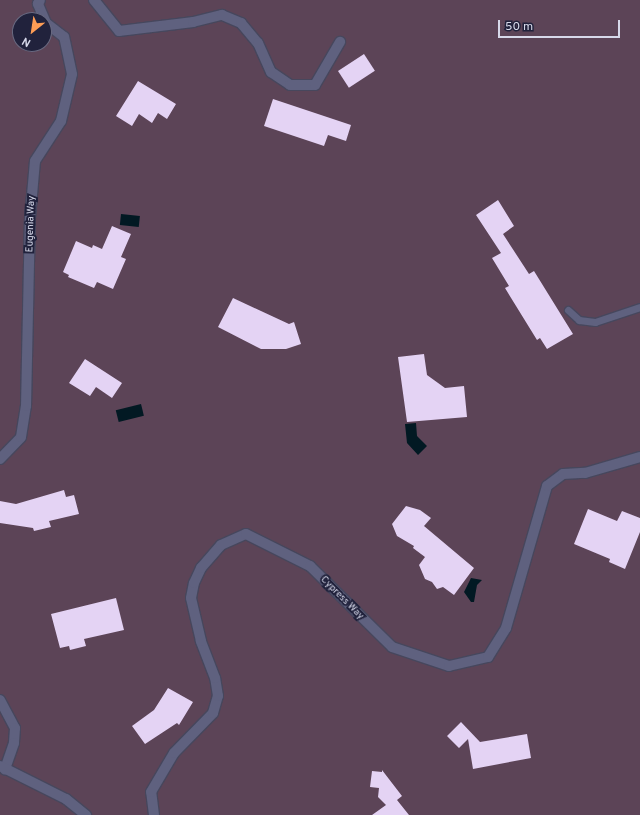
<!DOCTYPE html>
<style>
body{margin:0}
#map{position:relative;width:640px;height:815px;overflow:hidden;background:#2b2c46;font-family:Overpass,sans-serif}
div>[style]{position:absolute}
.green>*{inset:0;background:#5c4457}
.water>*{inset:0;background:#021923;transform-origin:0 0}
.building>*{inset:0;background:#e4d3f4;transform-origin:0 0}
.roads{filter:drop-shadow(1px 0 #47475d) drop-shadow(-1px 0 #47475d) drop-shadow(0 1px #47475d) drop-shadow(0 -1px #47475d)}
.service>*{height:7px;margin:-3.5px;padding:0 3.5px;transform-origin:3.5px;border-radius:3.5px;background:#5f617f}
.minor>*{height:10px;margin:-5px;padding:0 5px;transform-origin:5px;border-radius:5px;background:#5f617f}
span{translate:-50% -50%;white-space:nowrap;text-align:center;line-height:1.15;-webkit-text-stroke:4px #21223c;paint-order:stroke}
.street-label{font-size:10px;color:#d7d9ea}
.north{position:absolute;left:12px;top:12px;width:40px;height:40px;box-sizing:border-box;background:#21223c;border:1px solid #6a6b82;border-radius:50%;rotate:210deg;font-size:11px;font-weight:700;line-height:16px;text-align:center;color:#d7d9ea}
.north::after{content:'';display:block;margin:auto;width:14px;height:18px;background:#fd9c55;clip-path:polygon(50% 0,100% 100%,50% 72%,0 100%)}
.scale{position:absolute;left:498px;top:20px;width:122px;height:18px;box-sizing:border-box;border:2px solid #d7d9ea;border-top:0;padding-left:5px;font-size:12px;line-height:14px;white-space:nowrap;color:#d7d9ea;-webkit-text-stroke:3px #21223c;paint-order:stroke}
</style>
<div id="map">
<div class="green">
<i style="clip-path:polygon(evenodd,0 0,640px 0,640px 815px,0 815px,0 0,20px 20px,44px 20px,44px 44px,20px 44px,20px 20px)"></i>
</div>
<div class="water">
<i style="left:121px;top:214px;width:19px;height:11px;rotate:6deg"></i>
<i style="left:141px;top:404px;width:12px;height:26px;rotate:76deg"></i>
<i style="clip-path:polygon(416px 423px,417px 436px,427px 446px,418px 455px,407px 443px,405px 424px)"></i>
<i style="clip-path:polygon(471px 578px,482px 580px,477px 585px,474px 602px,471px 602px,464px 592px)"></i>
</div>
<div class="building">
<i style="left:364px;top:54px;width:20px;height:31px;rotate:57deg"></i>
<i style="clip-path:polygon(138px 81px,176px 104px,167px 119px,158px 113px,152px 123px,139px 114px,132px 126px,116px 116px)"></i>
<i style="clip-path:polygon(273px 99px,351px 125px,346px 141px,328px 135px,324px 146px,264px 126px)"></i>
<i style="clip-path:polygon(498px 200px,514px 226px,503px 234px,529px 274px,534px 271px,573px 334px,547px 349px,540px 338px,537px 340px,505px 288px,509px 286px,492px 258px,501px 253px,476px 215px)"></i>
<i style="clip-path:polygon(112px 226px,131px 234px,121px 257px,126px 259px,113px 289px,97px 282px,94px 288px,68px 277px,69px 275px,63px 272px,76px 241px,92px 248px,93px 245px,102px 249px)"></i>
<i style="clip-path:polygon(233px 298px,289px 324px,294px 322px,301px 344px,286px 349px,261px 349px,218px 327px)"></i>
<i style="clip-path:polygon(424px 354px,427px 375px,445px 388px,464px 386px,467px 417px,407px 422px,398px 357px)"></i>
<i style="clip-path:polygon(85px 359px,122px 383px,112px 398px,96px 387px,90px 396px,69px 383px)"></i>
<i style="clip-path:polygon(64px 490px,66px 497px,74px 495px,79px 514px,49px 521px,51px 527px,34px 531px,33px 528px,0 523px,0 501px,16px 504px)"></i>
<i style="clip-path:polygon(406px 506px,420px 510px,431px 518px,424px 526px,474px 568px,454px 595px,443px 587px,437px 589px,432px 582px,425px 579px,419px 565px,425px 557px,413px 548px,414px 546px,397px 536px,392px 524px)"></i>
<i style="clip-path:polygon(588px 509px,617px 521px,622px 511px,640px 518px,640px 532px,625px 569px,609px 562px,610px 559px,574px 544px)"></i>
<i style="clip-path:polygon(116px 598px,124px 630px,84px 639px,86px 646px,70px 650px,69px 646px,60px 648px,51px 614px)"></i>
<i style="clip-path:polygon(168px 688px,193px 702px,179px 725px,177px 723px,145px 744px,132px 726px,154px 710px)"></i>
<i style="clip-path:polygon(461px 722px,480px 742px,527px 734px,531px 758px,473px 769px,468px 739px,459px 748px,447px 736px)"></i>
<i style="clip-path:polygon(382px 770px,402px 796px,397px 800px,409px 815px,372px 815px,386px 805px,378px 797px,379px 788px,370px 787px,372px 771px,382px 772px)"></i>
</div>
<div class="roads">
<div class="service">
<i style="left:568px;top:310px;width:15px;rotate:42deg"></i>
<i style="left:579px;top:320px;width:16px;rotate:7deg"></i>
<i style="left:595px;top:322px;width:47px;rotate:-18.4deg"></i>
</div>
<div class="minor">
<i style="left:94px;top:0;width:40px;rotate:51deg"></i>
<i style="left:119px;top:31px;width:75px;rotate:-6.9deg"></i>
<i style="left:193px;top:22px;width:30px;rotate:-14deg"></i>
<i style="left:222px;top:15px;width:21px;rotate:23deg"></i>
<i style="left:241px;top:23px;width:26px;rotate:50deg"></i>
<i style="left:258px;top:43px;width:32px;rotate:66deg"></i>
<i style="left:271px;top:72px;width:23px;rotate:34deg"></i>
<i style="left:290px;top:85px;width:25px"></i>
<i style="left:315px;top:85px;width:50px;rotate:-59.8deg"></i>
<i style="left:0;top:459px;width:30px;rotate:-46deg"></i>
<i style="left:21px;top:437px;width:31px;rotate:-81deg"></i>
<i style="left:26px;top:406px;width:188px;rotate:-88.8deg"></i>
<i style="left:30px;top:218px;width:57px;rotate:-85deg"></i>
<i style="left:35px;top:161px;width:48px;rotate:-57deg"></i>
<i style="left:61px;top:121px;width:48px;rotate:-76.8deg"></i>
<i style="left:72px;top:74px;width:38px;rotate:-102deg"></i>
<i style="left:64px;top:37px;width:23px;rotate:-142deg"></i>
<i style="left:46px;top:23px;width:21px;rotate:-113deg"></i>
<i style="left:38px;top:4px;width:4px;rotate:-63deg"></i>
<i style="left:0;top:700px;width:32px;rotate:62deg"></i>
<i style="left:15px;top:728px;width:15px;rotate:94deg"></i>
<i style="left:14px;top:743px;width:28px;rotate:109deg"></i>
<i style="left:0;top:766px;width:74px;rotate:26.6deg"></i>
<i style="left:66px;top:799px;width:26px;rotate:39deg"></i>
<i style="left:154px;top:815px;width:23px;rotate:-97deg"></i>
<i style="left:151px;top:792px;width:45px;rotate:-59.5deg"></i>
<i style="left:174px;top:753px;width:56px;rotate:-45.7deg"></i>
<i style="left:213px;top:713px;width:18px;rotate:-74deg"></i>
<i style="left:218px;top:696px;width:18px;rotate:-99deg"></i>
<i style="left:215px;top:678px;width:40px;rotate:-111deg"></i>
<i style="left:201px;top:641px;width:44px;rotate:-103.1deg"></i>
<i style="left:191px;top:598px;width:15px;rotate:-79deg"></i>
<i style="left:194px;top:583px;width:17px;rotate:-65deg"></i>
<i style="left:201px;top:568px;width:30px;rotate:-49deg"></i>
<i style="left:221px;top:545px;width:27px;rotate:-24deg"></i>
<i style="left:246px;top:534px;width:72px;rotate:26.6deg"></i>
<i style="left:310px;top:566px;width:115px;rotate:44.6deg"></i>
<i style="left:392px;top:647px;width:60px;rotate:18.4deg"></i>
<i style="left:449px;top:666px;width:40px;rotate:-13deg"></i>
<i style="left:488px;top:657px;width:34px;rotate:-58deg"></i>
<i style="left:506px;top:628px;width:148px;rotate:-73.9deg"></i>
<i style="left:547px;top:486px;width:20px;rotate:-37deg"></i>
<i style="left:563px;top:474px;width:22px;rotate:-3deg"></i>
<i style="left:585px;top:473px;width:57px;rotate:-16.2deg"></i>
</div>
</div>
<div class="street-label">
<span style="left:31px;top:224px;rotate:-88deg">Eugenia Way</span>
<span style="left:342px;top:598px;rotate:45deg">Cypress Way</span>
</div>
<div class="north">N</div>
<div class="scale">50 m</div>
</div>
